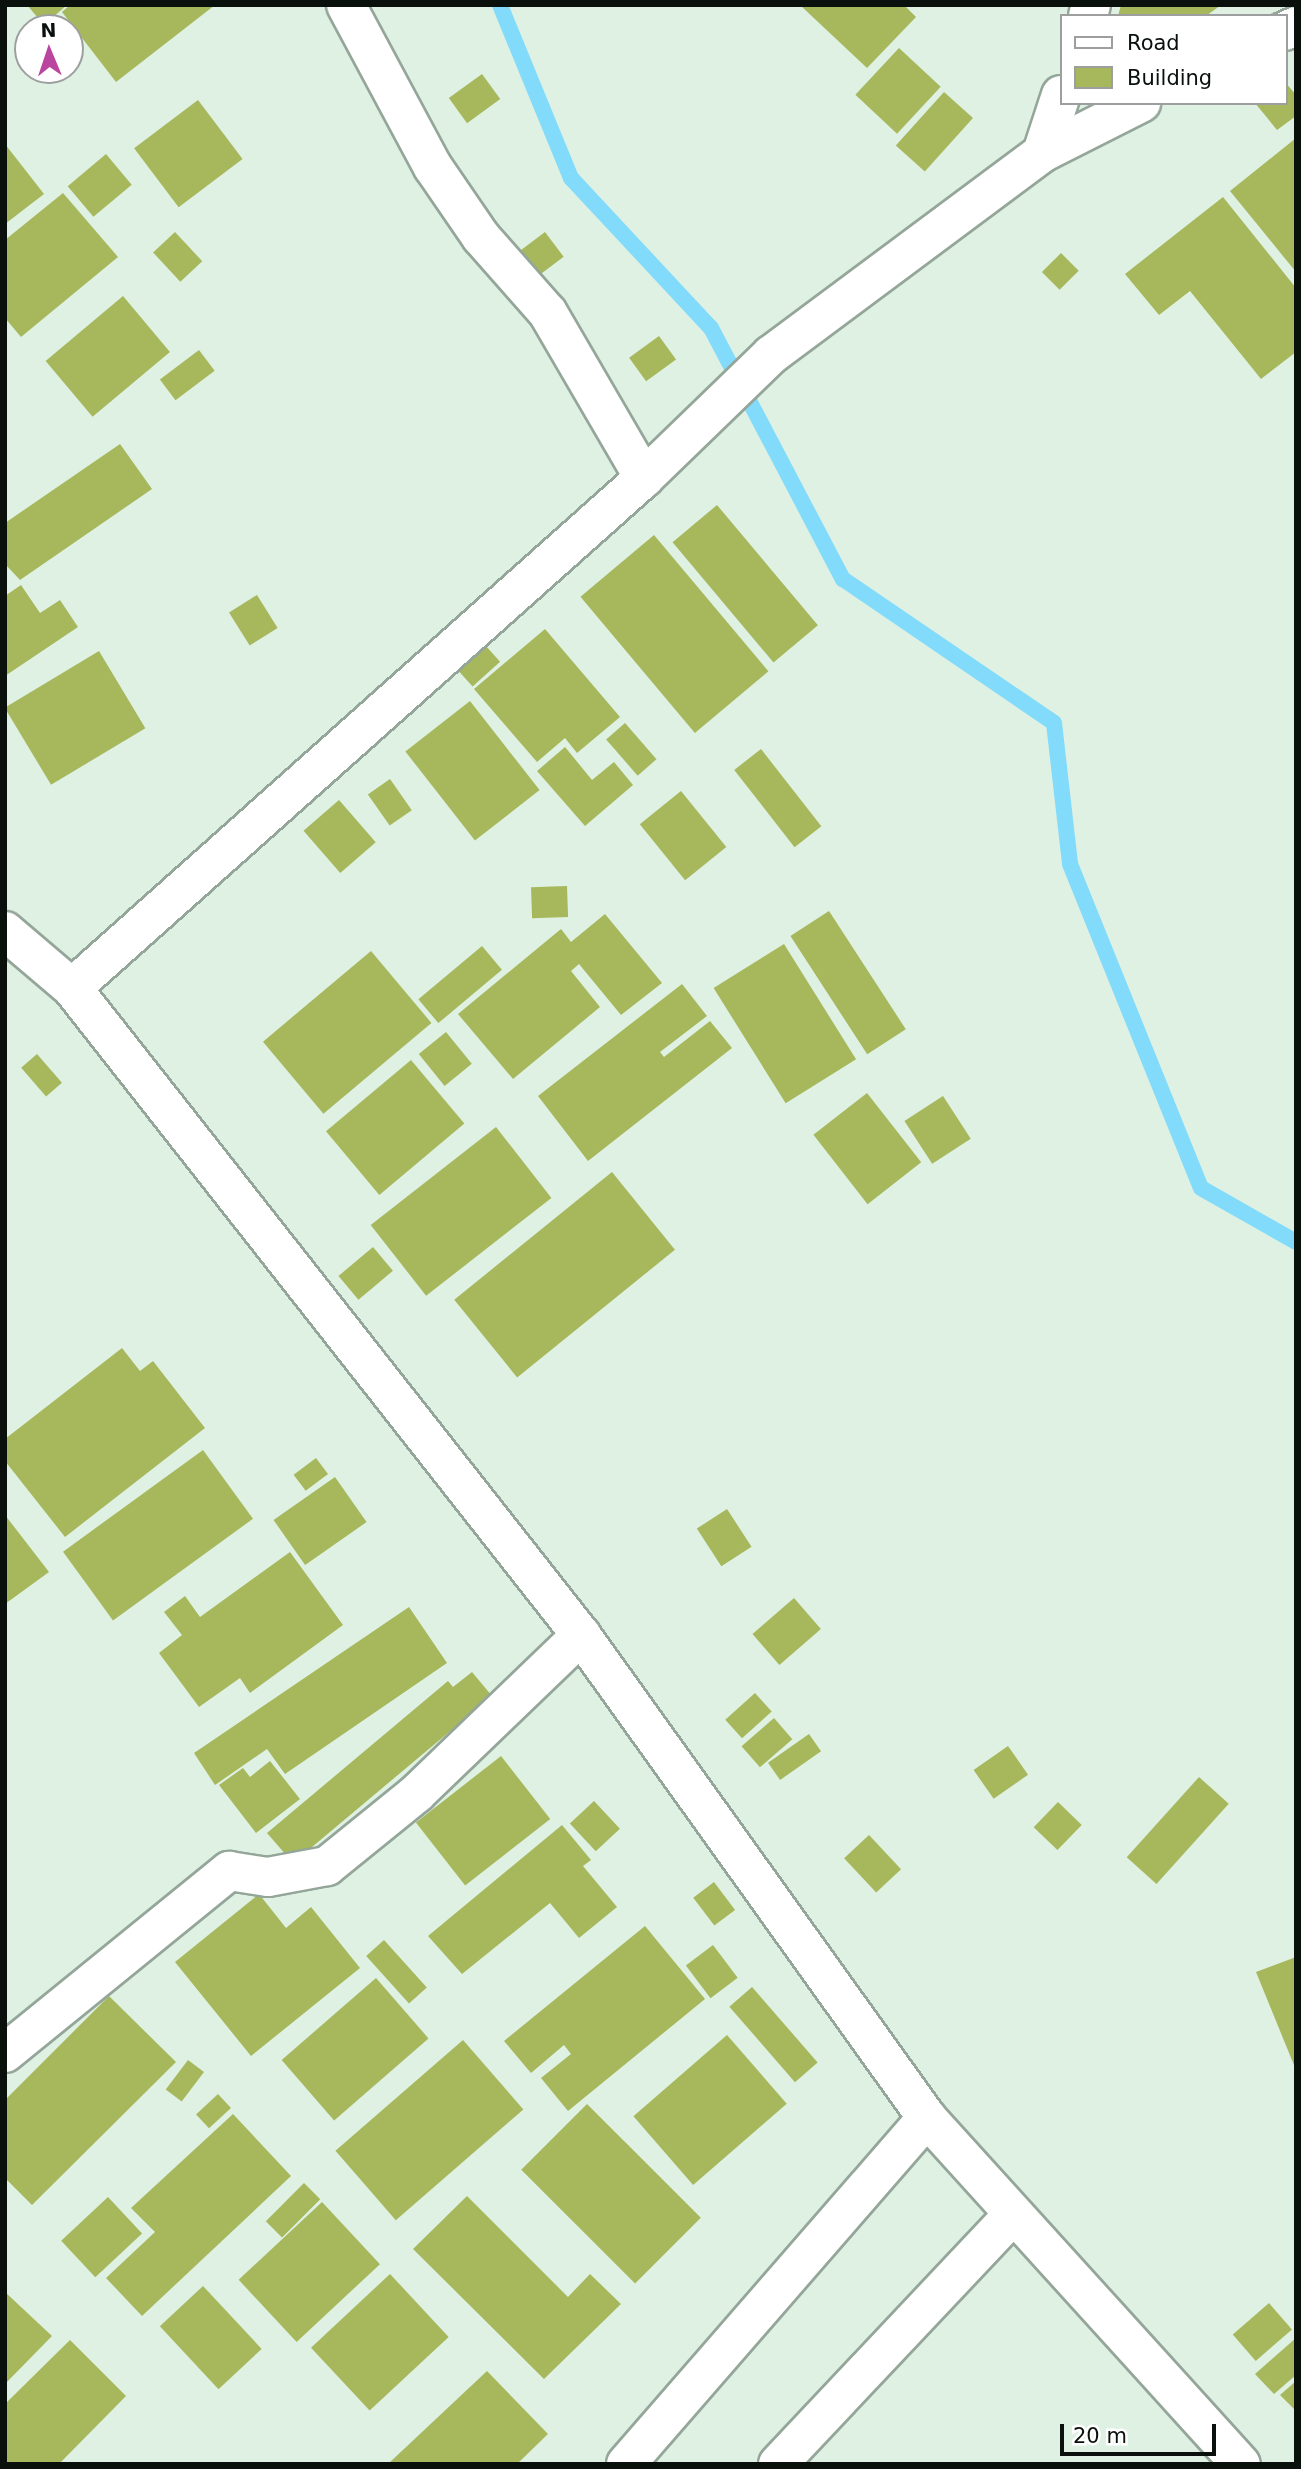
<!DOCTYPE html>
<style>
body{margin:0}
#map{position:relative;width:1301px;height:2469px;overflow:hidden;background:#def1e3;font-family:"DejaVu Sans",sans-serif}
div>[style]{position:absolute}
.stream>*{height:16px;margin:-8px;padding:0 8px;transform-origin:8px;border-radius:8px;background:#82dbfa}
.building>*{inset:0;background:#a7b85c;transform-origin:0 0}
.roads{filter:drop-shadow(2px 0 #94a699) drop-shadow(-2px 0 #94a699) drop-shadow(0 2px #94a699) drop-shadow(0 -2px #94a699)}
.minor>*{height:38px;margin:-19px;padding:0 19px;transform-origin:19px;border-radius:19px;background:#fff}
span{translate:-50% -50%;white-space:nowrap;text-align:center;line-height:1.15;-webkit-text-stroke:7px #fff;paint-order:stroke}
.frame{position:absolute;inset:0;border:7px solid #0a100c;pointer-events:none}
.legend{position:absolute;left:1060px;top:14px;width:228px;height:91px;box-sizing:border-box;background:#fff;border:2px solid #9d9f9e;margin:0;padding:9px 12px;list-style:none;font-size:21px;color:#0a100c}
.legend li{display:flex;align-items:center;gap:14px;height:35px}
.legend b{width:35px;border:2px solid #9d9f9e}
.north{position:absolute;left:14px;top:14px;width:70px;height:70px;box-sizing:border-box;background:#fff;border:2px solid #9d9f9e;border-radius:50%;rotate:358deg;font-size:19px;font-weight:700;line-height:28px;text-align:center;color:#0a100c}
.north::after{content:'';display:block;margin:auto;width:24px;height:32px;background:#ba459e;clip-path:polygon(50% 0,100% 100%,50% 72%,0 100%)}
.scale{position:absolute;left:1060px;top:2424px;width:156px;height:32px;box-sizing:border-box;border:4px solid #0a100c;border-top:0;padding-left:9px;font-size:21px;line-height:24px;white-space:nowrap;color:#0a100c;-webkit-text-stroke:5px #fff;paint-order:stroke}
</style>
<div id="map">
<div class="stream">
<i style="left:500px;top:5px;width:187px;rotate:67.7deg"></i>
<i style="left:571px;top:178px;width:205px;rotate:47deg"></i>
<i style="left:711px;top:328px;width:284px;rotate:62.3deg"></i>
<i style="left:843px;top:579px;width:255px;rotate:34.3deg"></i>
<i style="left:1054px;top:723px;width:142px;rotate:83.5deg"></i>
<i style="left:1070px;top:864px;width:349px;rotate:68deg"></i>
<i style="left:1201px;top:1188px;width:109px;rotate:29.6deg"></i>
</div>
<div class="building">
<i style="clip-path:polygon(27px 5px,67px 5px,44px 25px)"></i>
<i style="clip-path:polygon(70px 5px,215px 5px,116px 82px,62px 12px)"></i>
<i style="clip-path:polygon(800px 5px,904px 5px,916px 17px,867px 68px)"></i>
<i style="clip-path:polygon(1121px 5px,1221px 5px,1206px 16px,1118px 16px)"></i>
<i style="left:899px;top:48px;width:57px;height:64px;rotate:43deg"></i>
<i style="left:482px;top:74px;width:31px;height:41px;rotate:54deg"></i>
<i style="clip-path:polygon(1285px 82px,1296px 95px,1296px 116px,1277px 130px,1255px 103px,1285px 103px)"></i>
<i style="left:944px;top:92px;width:39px;height:72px;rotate:42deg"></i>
<i style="left:198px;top:100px;width:74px;height:80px;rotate:53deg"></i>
<i style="clip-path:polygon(1296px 138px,1296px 272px,1230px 191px)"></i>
<i style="clip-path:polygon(5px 144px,44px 194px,5px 224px)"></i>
<i style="left:106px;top:154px;width:40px;height:50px;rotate:50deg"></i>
<i style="clip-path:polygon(63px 193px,118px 257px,21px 337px,5px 318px,5px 240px)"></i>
<i style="clip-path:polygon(1223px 197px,1296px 288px,1296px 352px,1261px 379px,1190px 291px,1159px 315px,1125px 274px)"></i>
<i style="left:175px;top:232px;width:40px;height:30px;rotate:47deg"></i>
<i style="left:545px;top:232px;width:31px;height:37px;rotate:53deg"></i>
<i style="left:1061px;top:253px;width:25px;height:27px;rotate:45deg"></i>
<i style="left:123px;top:296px;width:73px;height:101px;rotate:50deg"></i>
<i style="left:659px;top:336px;width:29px;height:37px;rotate:54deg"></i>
<i style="left:199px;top:350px;width:26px;height:49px;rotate:53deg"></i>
<i style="clip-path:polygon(120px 444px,152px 489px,20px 580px,5px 564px,5px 523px)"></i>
<i style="left:717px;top:505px;width:157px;height:58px;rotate:50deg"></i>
<i style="left:654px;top:535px;width:178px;height:96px;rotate:50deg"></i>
<i style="clip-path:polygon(21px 585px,40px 613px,60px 600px,78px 627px,5px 676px,5px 596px)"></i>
<i style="left:257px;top:595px;width:39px;height:33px;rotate:58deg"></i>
<i style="clip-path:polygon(545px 629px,620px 717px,577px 753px,565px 738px,537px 762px,474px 689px)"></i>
<i style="left:476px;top:635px;width:36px;height:37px;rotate:48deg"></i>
<i style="left:99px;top:651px;width:90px;height:110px;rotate:59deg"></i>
<i style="left:470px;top:701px;width:113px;height:82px;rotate:52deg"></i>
<i style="left:625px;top:723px;width:48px;height:25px;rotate:49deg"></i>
<i style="clip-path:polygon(565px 747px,592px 780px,614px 762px,633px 785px,585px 826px,537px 771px)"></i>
<i style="left:761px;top:749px;width:98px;height:34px;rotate:52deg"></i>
<i style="left:390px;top:779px;width:38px;height:27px;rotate:55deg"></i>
<i style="left:681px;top:791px;width:72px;height:53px;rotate:51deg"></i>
<i style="left:339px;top:800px;width:56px;height:47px;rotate:49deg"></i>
<i style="left:567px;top:886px;width:31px;height:36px;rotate:88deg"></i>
<i style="left:829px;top:911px;width:141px;height:46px;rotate:57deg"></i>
<i style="clip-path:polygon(605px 914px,662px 983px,621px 1015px,579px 964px,571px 971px,600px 1007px,513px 1079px,458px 1014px,561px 929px,571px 942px)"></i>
<i style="left:784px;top:944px;width:136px;height:83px;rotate:58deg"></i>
<i style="left:482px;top:946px;width:31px;height:83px;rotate:50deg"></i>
<i style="left:371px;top:951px;width:94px;height:141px;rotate:50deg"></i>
<i style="clip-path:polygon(682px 984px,707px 1016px,660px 1052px,664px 1057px,710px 1021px,732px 1048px,588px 1161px,538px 1096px)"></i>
<i style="left:446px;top:1032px;width:41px;height:35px;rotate:51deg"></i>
<i style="left:37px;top:1054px;width:38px;height:21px;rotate:49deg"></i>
<i style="left:411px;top:1060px;width:83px;height:111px;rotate:50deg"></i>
<i style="left:867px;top:1093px;width:88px;height:68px;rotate:52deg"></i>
<i style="left:943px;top:1096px;width:51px;height:46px;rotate:57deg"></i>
<i style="left:496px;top:1127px;width:90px;height:159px;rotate:52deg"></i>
<i style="left:612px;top:1172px;width:100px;height:203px;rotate:51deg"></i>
<i style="left:373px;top:1247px;width:31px;height:45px;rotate:50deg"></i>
<i style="clip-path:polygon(122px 1348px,140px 1371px,153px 1361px,205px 1428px,65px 1537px,5px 1461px,5px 1439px)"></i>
<i style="left:203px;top:1450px;width:85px;height:173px;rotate:54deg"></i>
<i style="left:316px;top:1458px;width:20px;height:28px;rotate:53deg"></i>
<i style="left:335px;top:1477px;width:55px;height:75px;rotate:55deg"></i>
<i style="left:727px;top:1509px;width:45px;height:36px;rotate:57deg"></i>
<i style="clip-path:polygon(5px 1515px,49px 1572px,5px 1604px)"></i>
<i style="clip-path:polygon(290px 1552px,343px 1625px,250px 1693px,240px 1678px,199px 1707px,159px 1653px,182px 1635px,164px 1612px,185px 1596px,200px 1617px)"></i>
<i style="left:794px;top:1598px;width:41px;height:55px;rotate:49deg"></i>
<i style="clip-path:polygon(409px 1607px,447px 1663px,285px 1774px,267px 1749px,215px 1785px,194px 1753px)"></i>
<i style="clip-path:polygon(472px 1672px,492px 1696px,293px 1863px,267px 1833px,448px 1681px,453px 1687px)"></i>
<i style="left:755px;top:1693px;width:25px;height:40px;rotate:48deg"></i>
<i style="left:774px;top:1718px;width:28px;height:43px;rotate:49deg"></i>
<i style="left:809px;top:1734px;width:21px;height:50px;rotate:55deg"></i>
<i style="left:1008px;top:1746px;width:35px;height:42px;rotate:55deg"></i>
<i style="left:501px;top:1756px;width:80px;height:108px;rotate:52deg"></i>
<i style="clip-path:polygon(270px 1761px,300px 1799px,256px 1833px,219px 1785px,243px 1768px,250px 1777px)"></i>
<i style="left:1199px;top:1777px;width:40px;height:108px;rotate:42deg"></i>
<i style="left:594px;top:1801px;width:38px;height:33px;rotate:47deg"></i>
<i style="left:1058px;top:1802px;width:33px;height:35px;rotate:44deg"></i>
<i style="clip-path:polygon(562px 1825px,591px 1860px,583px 1866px,617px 1907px,579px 1938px,550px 1903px,462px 1974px,428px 1936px)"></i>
<i style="left:869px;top:1835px;width:47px;height:34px;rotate:47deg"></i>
<i style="left:714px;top:1882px;width:35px;height:26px;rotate:53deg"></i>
<i style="clip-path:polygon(259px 1894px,286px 1928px,311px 1907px,360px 1968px,251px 2056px,175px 1962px)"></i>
<i style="clip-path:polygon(645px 1926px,705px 1999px,568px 2111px,541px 2078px,571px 2054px,564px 2045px,531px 2073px,504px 2041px)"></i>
<i style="left:384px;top:1940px;width:64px;height:24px;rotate:48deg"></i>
<i style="left:713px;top:1945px;width:41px;height:34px;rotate:53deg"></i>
<i style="clip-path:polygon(1296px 1957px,1296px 2070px,1256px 1972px)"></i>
<i style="left:376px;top:1978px;width:80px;height:125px;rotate:49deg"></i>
<i style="left:752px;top:1987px;width:100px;height:30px;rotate:49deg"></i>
<i style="clip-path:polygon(109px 1996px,176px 2062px,32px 2205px,5px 2178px,5px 2100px)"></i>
<i style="left:727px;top:2035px;width:91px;height:124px;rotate:49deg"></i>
<i style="left:463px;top:2040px;width:92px;height:169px;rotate:49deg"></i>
<i style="left:188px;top:2060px;width:20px;height:37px;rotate:37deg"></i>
<i style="left:218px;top:2094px;width:19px;height:30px;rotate:47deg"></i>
<i style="left:587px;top:2104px;width:161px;height:93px;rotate:45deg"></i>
<i style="clip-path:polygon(233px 2114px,291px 2176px,142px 2316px,106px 2278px,155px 2232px,131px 2208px)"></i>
<i style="left:304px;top:2183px;width:23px;height:54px;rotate:45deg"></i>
<i style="clip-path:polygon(467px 2196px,568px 2297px,590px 2274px,621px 2304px,544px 2379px,413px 2249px)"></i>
<i style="left:108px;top:2197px;width:50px;height:64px;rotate:47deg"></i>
<i style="left:322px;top:2202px;width:85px;height:114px;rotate:47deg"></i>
<i style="left:390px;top:2274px;width:86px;height:108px;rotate:47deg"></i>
<i style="left:203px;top:2286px;width:86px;height:59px;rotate:47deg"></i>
<i style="clip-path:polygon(5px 2292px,52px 2336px,5px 2384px)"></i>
<i style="left:1269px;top:2303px;width:35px;height:48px;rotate:49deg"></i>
<i style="clip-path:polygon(1296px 2338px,1296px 2375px,1274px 2394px,1255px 2374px)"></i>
<i style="clip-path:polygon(70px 2340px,126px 2396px,59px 2464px,5px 2464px,5px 2404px)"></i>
<i style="clip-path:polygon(487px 2371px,548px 2434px,517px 2464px,388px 2464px)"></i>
<i style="clip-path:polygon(1296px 2381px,1296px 2411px,1280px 2395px)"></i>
</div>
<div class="roads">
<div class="minor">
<i style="left:346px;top:5px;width:184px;rotate:61.8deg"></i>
<i style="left:433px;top:167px;width:85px;rotate:55.6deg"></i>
<i style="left:481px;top:237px;width:101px;rotate:48.6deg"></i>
<i style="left:548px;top:313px;width:191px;rotate:59.8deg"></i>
<i style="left:1088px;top:16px;width:11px;rotate:-75deg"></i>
<i style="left:1285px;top:31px;width:12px;rotate:-24deg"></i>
<i style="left:1042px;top:153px;width:61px;rotate:-71.9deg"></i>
<i style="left:5px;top:931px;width:88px;rotate:40.4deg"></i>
<i style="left:72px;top:988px;width:823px;rotate:51.81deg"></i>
<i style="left:581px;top:1635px;width:594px;rotate:54.38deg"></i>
<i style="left:927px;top:2118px;width:467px;rotate:47.8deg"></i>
<i style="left:72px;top:988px;width:766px;rotate:-41.72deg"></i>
<i style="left:644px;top:478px;width:177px;rotate:-44.1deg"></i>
<i style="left:771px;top:355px;width:338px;rotate:-36.7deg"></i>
<i style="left:1042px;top:153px;width:111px;rotate:-26.8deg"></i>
<i style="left:5px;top:2053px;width:289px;rotate:-39.1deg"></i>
<i style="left:229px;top:1871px;width:39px;rotate:9deg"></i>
<i style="left:268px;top:1877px;width:60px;rotate:-10.6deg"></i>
<i style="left:327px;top:1866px;width:116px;rotate:-39deg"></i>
<i style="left:417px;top:1793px;width:228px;rotate:-43.9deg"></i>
<i style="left:626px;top:2464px;width:459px;rotate:-49deg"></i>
<i style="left:778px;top:2464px;width:342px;rotate:-46.7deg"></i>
</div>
</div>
<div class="frame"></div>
<ul class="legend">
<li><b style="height:9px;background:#fff"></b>Road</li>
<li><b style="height:19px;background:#a7b85c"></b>Building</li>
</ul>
<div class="north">N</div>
<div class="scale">20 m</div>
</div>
